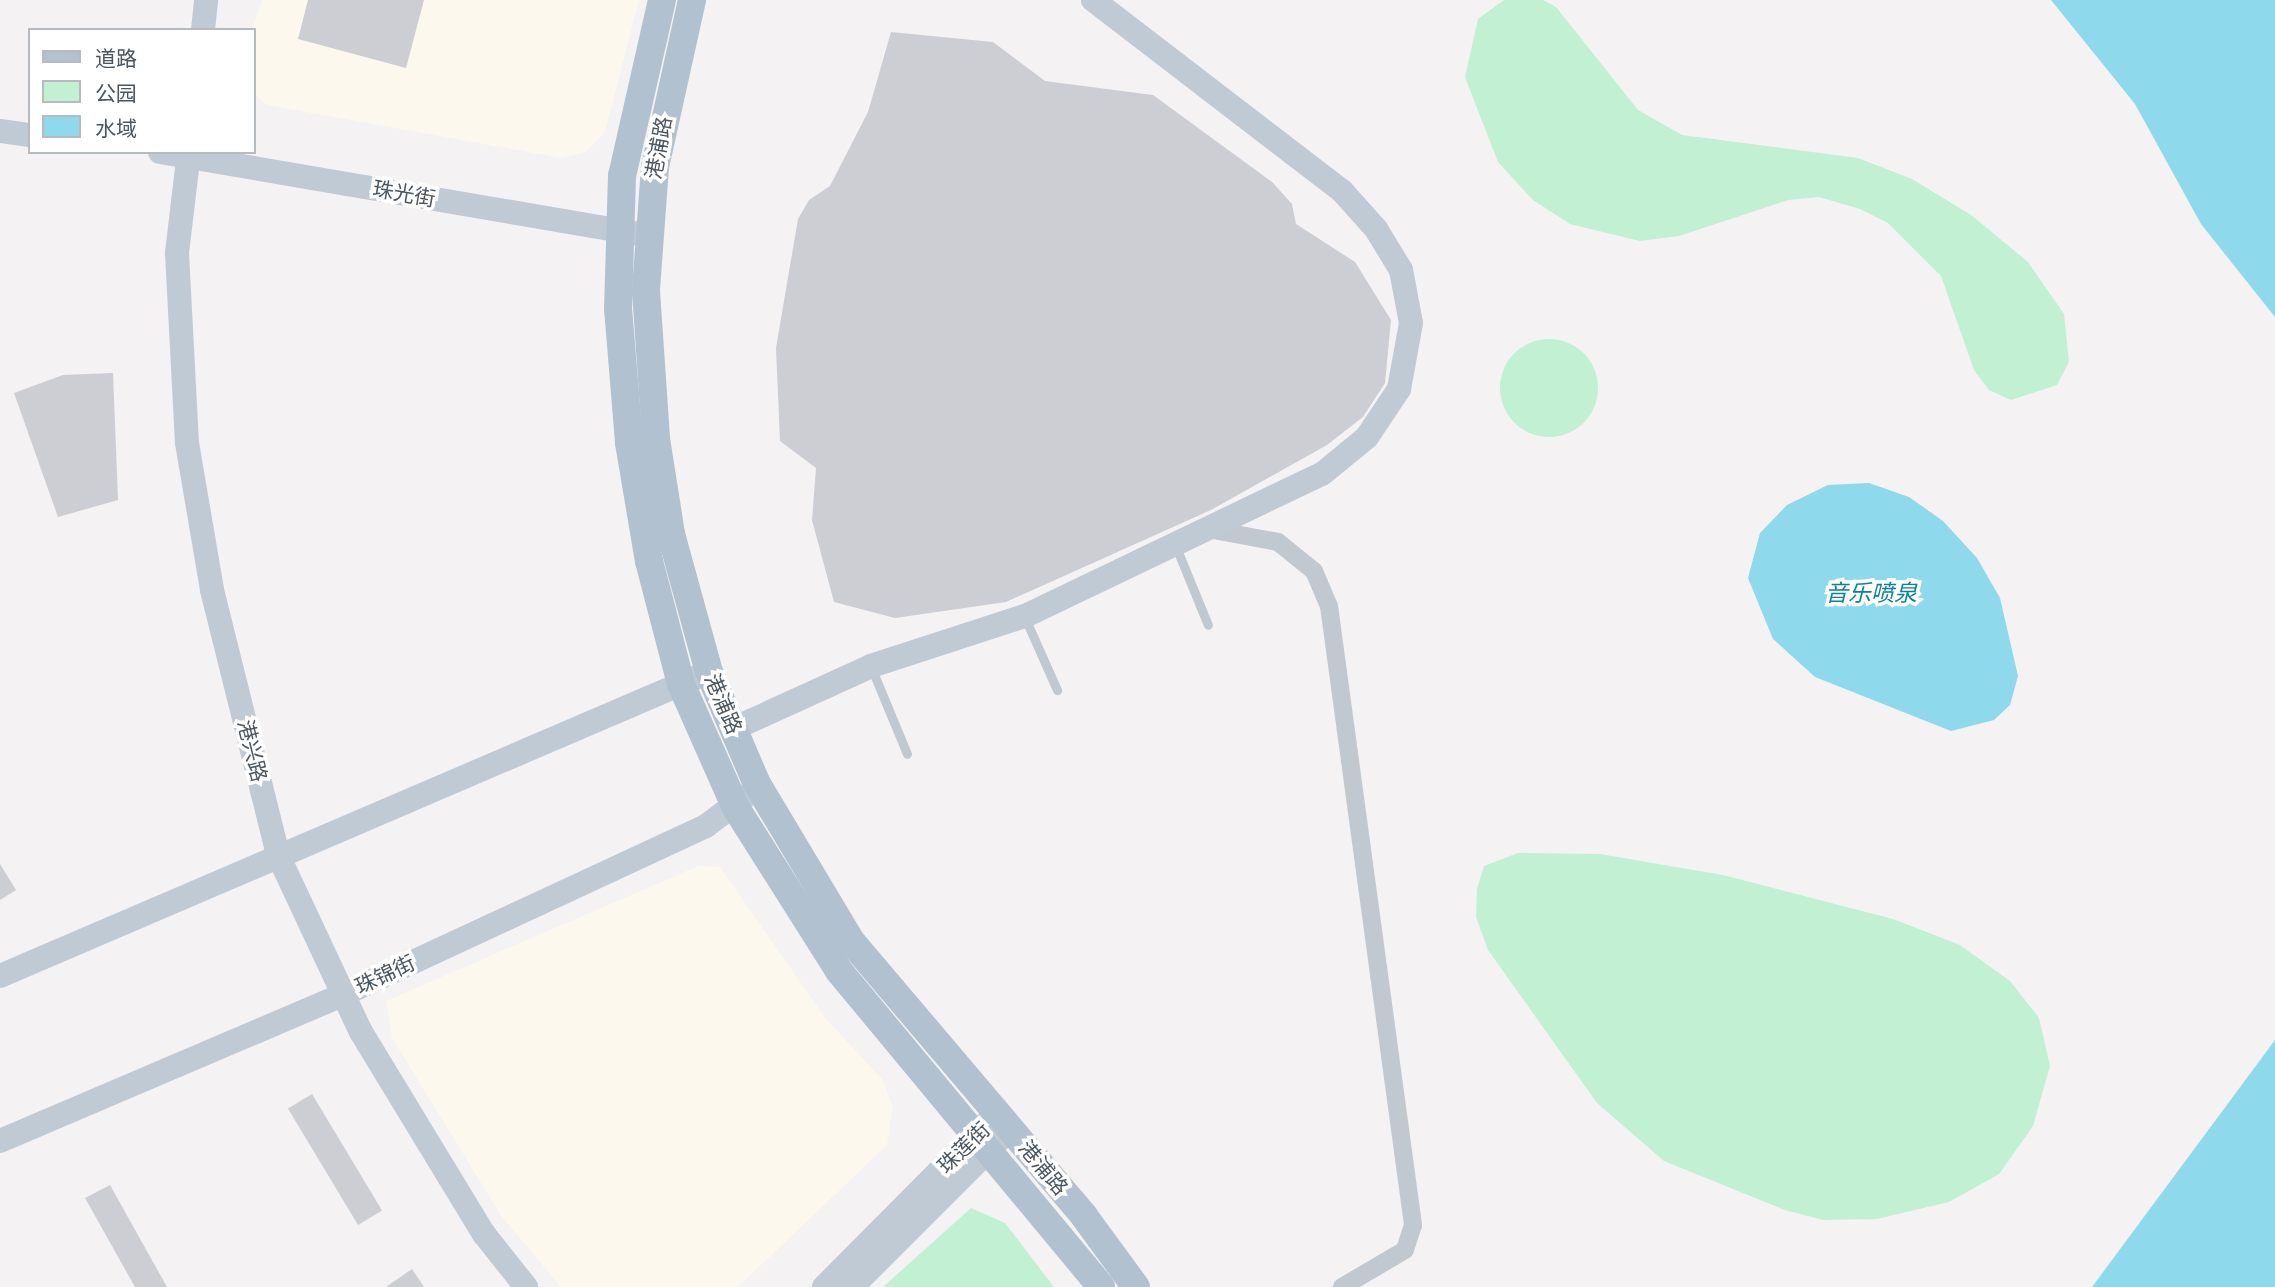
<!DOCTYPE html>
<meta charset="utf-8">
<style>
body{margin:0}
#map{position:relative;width:2275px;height:1287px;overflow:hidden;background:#f4f2f2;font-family:"Public Sans","Noto Sans SC",sans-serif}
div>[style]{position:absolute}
.commercial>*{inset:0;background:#fcf8ed}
.green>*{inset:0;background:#c2f0d3}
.round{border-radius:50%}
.water>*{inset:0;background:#8fd9ec}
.building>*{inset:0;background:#ccced4;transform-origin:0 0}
.service>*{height:9px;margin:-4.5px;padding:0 4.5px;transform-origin:4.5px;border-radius:4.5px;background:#c0c9d0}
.minor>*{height:18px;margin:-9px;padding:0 9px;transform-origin:9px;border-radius:9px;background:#c0c9d0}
.secondary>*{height:24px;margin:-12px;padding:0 12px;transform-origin:12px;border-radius:12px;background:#c0cad5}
.primary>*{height:28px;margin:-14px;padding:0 14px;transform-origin:14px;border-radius:14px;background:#b2c1d0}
span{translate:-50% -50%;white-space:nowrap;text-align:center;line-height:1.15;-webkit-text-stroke:7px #fff;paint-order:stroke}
.street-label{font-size:21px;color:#49555f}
.water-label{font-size:23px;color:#0e819e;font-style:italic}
.legend{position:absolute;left:28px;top:28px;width:228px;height:126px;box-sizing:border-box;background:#fff;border:2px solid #b6bbbf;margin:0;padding:9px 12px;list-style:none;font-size:21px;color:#49555f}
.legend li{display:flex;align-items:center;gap:14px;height:35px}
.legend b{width:35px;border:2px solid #b6bbbf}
</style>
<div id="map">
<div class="commercial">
<i style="clip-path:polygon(262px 0,639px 0,605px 132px,586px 152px,561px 158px,267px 105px,254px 94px,252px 30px)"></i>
<i style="clip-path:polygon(698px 866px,720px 867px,826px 1019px,882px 1079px,893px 1106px,887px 1145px,738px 1287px,561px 1287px,502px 1217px,392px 1038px,386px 1001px)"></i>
</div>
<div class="green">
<i style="clip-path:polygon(1504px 0,1543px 0,1556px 7px,1638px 110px,1682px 135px,1858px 158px,1912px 179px,1971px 215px,2028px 262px,2064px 314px,2069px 362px,2057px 385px,2011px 400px,1989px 390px,1974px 370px,1941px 276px,1888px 223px,1860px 209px,1819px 197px,1788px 200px,1679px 236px,1640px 241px,1570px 224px,1533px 200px,1498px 162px,1465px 77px,1478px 19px)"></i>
<i class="round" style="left:1500px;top:339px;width:98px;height:98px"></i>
<i style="clip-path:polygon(1518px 853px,1600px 854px,1723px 875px,1893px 919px,1960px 945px,2010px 981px,2039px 1018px,2050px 1066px,2033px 1126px,1999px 1174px,1949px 1202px,1877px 1219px,1823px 1220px,1785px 1210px,1664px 1161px,1597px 1103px,1488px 950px,1476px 917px,1477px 889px,1484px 866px)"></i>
<i style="clip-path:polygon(971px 1208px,1005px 1223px,1054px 1287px,883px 1287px)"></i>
</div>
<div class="water">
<i style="clip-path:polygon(2051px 0,2275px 0,2275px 317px,2201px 224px,2135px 104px)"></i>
<i style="clip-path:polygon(1869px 483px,1909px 497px,1943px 521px,1977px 558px,2000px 598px,2018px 676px,2010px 705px,1994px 720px,1951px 731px,1815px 677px,1773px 639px,1748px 578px,1760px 533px,1787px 505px,1828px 485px)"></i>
<i style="clip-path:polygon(2275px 1040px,2275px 1287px,2092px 1287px)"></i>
</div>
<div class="building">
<i style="clip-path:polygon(308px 0,424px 0,406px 68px,298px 39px)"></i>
<i style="clip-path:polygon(891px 32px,993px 42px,1045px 81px,1153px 95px,1272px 182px,1292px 204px,1296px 224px,1355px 262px,1391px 320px,1385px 383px,1363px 417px,1327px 445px,1211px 510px,1006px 602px,895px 618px,834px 602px,812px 520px,816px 468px,780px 441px,776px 348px,798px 219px,809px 200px,830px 186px,868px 112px)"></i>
<i style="clip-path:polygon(113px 373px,118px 500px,58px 517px,14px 393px,63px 375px)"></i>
<i style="clip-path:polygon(0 864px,16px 890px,0 900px)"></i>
<i style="left:312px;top:1094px;width:136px;height:28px;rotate:59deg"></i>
<i style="clip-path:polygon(110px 1185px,167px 1287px,135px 1287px,85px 1198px)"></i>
<i style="clip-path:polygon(412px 1269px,424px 1287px,386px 1287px)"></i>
</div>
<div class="service">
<i style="left:1176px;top:547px;width:84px;rotate:67.7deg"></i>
<i style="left:1025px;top:618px;width:79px;rotate:66deg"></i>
<i style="left:871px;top:667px;width:94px;rotate:67.5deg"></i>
</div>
<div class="minor">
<i style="left:1208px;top:529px;width:71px;rotate:10.5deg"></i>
<i style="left:1278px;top:542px;width:46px;rotate:38.9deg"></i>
<i style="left:1314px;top:571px;width:38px;rotate:67deg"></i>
<i style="left:1329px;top:606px;width:625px;rotate:82.27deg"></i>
<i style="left:1413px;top:1225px;width:26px;rotate:108deg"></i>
<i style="left:1405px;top:1250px;width:73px;rotate:149.6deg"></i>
</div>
<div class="secondary">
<i style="left:203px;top:30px;width:30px;rotate:-84deg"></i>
<i style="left:0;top:131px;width:30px;rotate:8deg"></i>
<i style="left:160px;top:152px;width:487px;rotate:9.7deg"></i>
<i style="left:189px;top:152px;width:102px;rotate:96.8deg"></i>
<i style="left:177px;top:253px;width:190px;rotate:87deg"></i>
<i style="left:187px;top:443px;width:149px;rotate:80.3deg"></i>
<i style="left:212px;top:590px;width:273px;rotate:76deg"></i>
<i style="left:278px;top:855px;width:195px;rotate:64.9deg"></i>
<i style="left:361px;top:1032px;width:237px;rotate:58.7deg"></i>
<i style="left:484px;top:1234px;width:68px;rotate:51.6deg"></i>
<i style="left:733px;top:729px;width:152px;rotate:-24.5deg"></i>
<i style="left:871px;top:666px;width:162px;rotate:-18deg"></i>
<i style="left:1025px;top:616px;width:329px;rotate:-25.6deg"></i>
<i style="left:1322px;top:474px;width:58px;rotate:-39.4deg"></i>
<i style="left:1367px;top:437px;width:58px;rotate:-56.3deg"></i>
<i style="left:1399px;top:389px;width:67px;rotate:-79.7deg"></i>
<i style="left:1411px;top:323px;width:54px;rotate:-100.7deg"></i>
<i style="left:1401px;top:270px;width:48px;rotate:-121.4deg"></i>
<i style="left:1376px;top:229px;width:51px;rotate:-131.8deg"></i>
<i style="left:1342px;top:191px;width:314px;rotate:-142.5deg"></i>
<i style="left:0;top:976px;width:771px;rotate:-23.21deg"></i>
<i style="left:0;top:1141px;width:372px;rotate:-23.1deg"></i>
<i style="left:342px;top:995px;width:401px;rotate:-24.9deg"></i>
<i style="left:706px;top:826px;width:51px;rotate:-37.1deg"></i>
<i style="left:824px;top:1287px;width:238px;rotate:-45.2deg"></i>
<i style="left:992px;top:1118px;width:13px;rotate:18deg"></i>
<i style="left:1004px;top:1122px;width:10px;rotate:66deg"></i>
<i style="left:1008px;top:1131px;width:221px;rotate:135deg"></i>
</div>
<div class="primary">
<i style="left:662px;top:0;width:180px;rotate:102.8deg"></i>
<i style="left:622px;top:176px;width:132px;rotate:91.7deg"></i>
<i style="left:618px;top:308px;width:135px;rotate:85.3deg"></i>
<i style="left:629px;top:443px;width:120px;rotate:80.4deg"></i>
<i style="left:649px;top:561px;width:127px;rotate:75.4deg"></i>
<i style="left:681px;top:684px;width:136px;rotate:66.1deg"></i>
<i style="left:736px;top:808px;width:193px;rotate:57.7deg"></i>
<i style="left:839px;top:971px;width:410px;rotate:50.3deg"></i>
<i style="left:692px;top:0;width:171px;rotate:102.5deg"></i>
<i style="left:655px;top:167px;width:124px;rotate:94.2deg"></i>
<i style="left:646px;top:291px;width:148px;rotate:86.1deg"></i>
<i style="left:656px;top:439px;width:96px;rotate:81deg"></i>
<i style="left:671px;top:534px;width:143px;rotate:74.6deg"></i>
<i style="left:709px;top:672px;width:122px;rotate:66.8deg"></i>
<i style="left:757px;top:784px;width:183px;rotate:59.1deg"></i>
<i style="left:851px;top:941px;width:360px;rotate:49.7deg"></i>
<i style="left:1084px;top:1216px;width:88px;rotate:53.8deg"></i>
</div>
<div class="street-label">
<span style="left:659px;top:148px;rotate:-80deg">港浦路</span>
<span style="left:404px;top:194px;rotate:10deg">珠光街</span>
<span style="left:723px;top:704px;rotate:67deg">港浦路</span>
<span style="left:252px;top:751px;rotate:76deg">港兴路</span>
<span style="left:385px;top:975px;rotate:-25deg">珠锦街</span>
<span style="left:964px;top:1148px;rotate:-44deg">珠莲街</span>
<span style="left:1043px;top:1168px;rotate:50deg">港浦路</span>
</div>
<div class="water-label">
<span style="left:1871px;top:593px">音乐喷泉</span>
</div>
<ul class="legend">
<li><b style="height:9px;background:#b2c1d0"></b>道路</li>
<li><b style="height:19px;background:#c2f0d3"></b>公园</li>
<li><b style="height:19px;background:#8fd9ec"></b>水域</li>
</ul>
</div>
